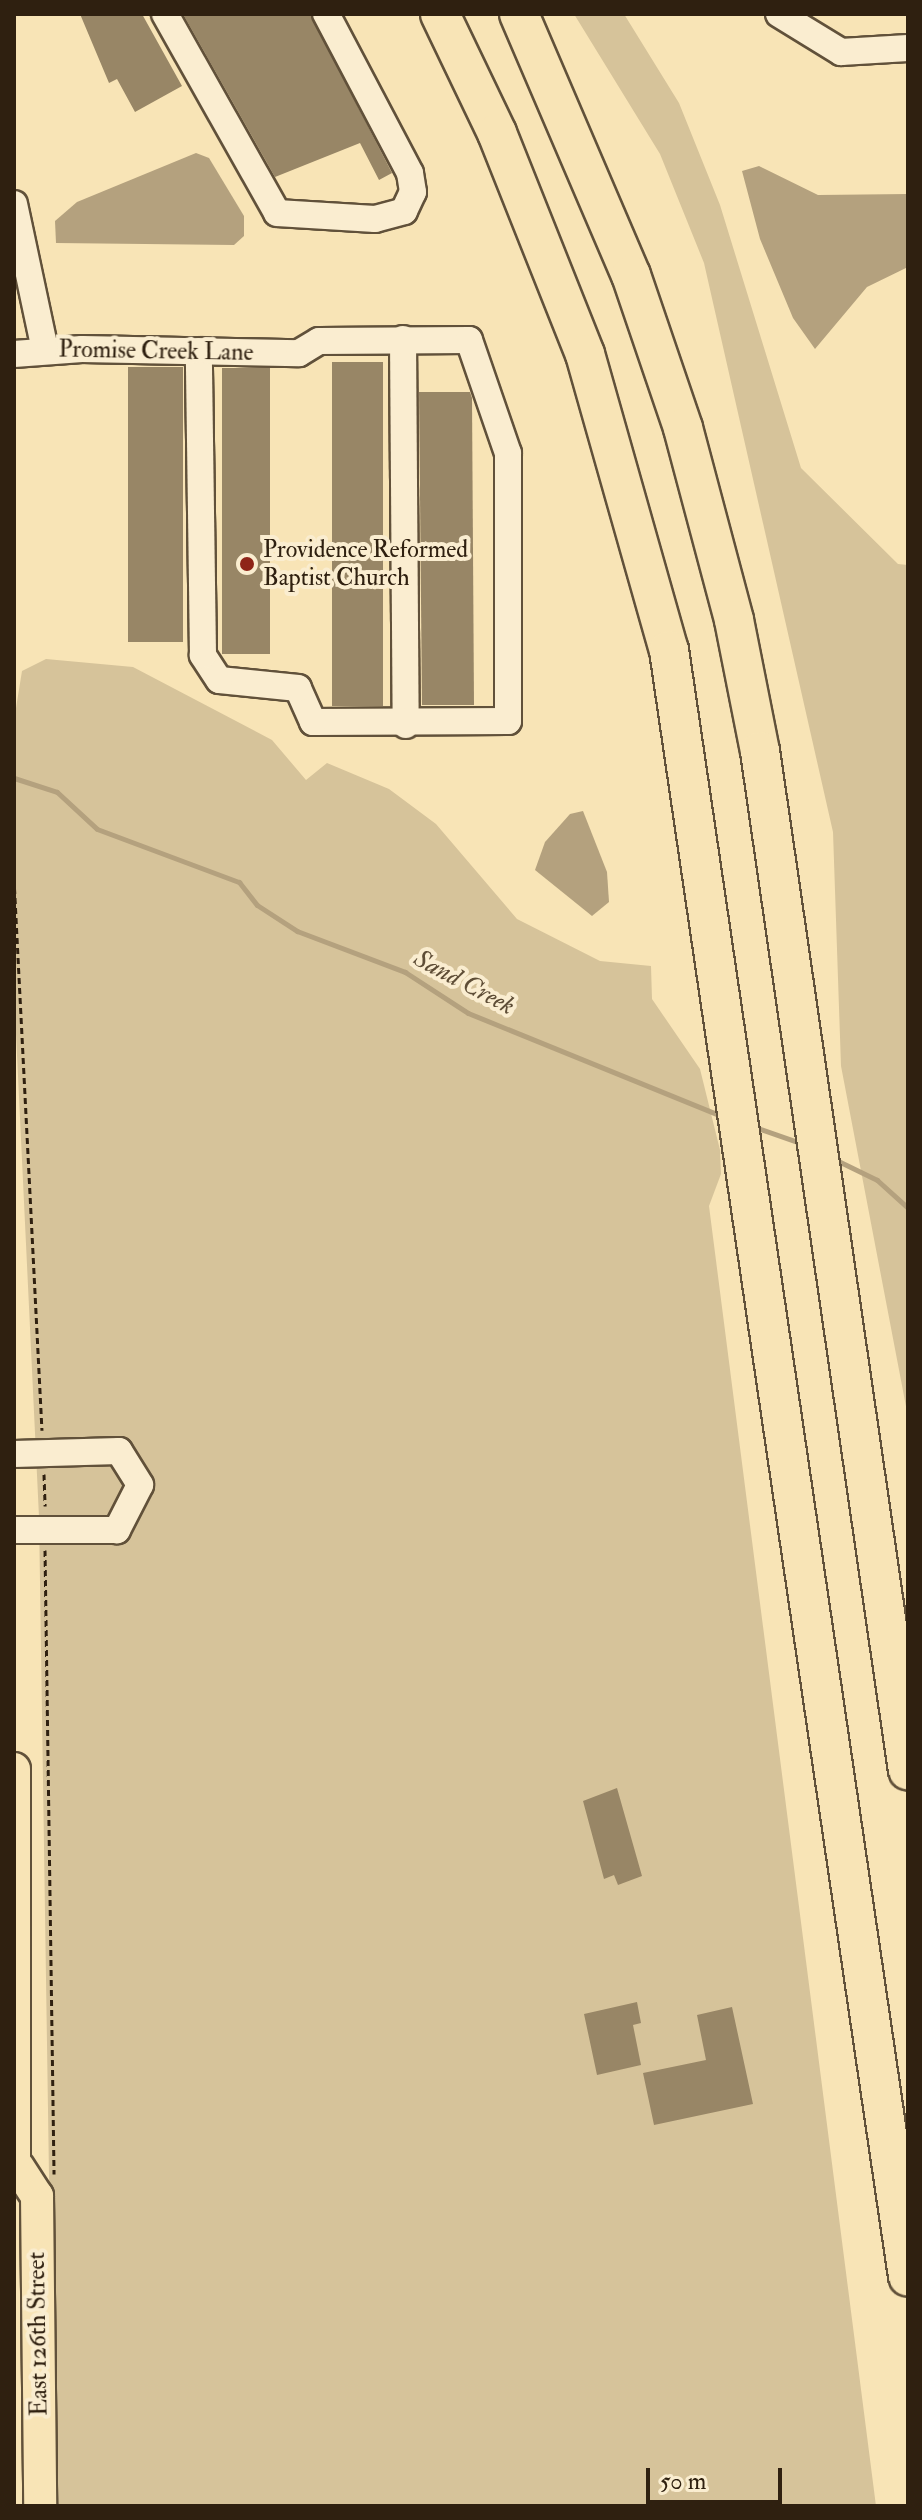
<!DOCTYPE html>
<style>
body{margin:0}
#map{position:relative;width:922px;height:2520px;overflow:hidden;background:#f8e4b6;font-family:"IM FELL Double Pica",serif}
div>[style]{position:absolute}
.green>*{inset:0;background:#d6c39a}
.water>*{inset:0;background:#b4a17e}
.stream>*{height:5px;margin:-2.5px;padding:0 2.5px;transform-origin:2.5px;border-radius:2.5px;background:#b4a17e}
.building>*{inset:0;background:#988666;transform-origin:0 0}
.path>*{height:3px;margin-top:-1.5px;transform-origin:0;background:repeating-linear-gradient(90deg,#2f2010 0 6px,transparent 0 10px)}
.roads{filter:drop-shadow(2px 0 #61513a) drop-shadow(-2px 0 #61513a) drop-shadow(0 2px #61513a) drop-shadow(0 -2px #61513a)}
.minor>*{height:26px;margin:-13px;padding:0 13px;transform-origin:13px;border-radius:13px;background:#faedd0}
.major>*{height:32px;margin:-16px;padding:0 16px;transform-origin:16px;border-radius:16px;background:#f8e4b6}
.highway>*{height:38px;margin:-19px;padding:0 19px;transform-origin:19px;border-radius:19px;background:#f8e4b6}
.dots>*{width:22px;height:22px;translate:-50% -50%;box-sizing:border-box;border:4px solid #faedd0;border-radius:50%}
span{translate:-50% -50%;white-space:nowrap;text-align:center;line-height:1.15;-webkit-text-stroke:8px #faedd0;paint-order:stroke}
.street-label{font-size:24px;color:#2f2010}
.poi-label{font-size:24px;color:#2f2010}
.left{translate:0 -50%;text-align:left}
.water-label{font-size:26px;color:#5e4d36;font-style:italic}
.frame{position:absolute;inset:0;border:16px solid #2f2010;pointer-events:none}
.scale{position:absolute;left:646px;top:2468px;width:136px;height:36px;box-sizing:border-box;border:4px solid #2f2010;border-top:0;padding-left:10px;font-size:24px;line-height:28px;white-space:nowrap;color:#2f2010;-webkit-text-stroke:6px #faedd0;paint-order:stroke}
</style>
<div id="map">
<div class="green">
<i style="clip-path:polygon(574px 14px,624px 14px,679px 103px,720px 205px,801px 468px,898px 564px,908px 565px,908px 1417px,841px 1066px,833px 832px,704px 263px,660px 154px)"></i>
<i style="clip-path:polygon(46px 659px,133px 667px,272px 740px,306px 780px,327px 763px,389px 789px,436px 824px,517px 919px,600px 961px,651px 966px,652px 999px,700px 1069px,720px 1150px,721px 1174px,709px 1206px,876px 2506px,54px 2506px,39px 1517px,14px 992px,16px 708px,22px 671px)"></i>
</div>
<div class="water">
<i style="clip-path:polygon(196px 153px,209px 158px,244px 216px,244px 236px,234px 245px,56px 243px,55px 221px,77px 202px)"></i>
<i style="clip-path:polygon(759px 166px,818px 195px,908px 194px,908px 267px,867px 287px,815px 349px,793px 318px,760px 239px,742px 171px)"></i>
<i style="clip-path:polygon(583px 811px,607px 872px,609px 902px,592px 916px,535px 870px,545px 842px,570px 814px)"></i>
</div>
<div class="stream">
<i style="left:14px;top:778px;width:45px;rotate:18deg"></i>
<i style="left:57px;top:792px;width:54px;rotate:42.8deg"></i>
<i style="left:97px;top:829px;width:152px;rotate:20.5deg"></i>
<i style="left:239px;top:882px;width:29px;rotate:52deg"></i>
<i style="left:257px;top:905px;width:48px;rotate:33deg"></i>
<i style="left:297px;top:931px;width:116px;rotate:20.8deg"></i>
<i style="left:405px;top:972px;width:75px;rotate:33.1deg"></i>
<i style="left:468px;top:1013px;width:276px;rotate:22.1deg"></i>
<i style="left:752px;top:1126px;width:54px;rotate:19.4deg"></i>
<i style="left:834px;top:1159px;width:48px;rotate:26deg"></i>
<i style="left:877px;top:1180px;width:42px;rotate:42.1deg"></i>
</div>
<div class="building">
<i style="clip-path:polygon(80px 14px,142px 14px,182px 86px,135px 112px,117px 79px,109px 83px)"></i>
<i style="clip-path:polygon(183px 14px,310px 14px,392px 173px,379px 180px,360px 143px,275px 177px)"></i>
<i style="left:332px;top:362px;width:51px;height:344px"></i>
<i style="left:128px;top:367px;width:55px;height:275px"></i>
<i style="left:222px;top:368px;width:48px;height:286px"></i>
<i style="clip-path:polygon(419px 392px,470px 392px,472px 398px,474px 705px,422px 705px)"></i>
<i style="clip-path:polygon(617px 1788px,642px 1876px,618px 1885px,614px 1875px,604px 1879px,583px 1801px)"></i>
<i style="clip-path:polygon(637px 2002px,641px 2023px,633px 2025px,641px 2065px,597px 2075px,584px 2014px)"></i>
<i style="clip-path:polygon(732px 2007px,753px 2104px,654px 2125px,643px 2073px,706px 2060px,697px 2015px)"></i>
</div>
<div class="path">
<i style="left:14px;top:878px;width:553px;rotate:87.1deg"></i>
<i style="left:44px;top:1474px;width:32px;rotate:88deg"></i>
<i style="left:45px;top:1550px;width:624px;rotate:89.17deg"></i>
</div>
<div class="roads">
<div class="minor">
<i style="left:165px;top:14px;width:228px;rotate:60.6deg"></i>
<i style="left:277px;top:213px;width:98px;rotate:3.5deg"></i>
<i style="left:375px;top:219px;width:30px;rotate:-15deg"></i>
<i style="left:404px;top:211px;width:21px;rotate:-65deg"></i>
<i style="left:413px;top:192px;width:19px;rotate:-99deg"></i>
<i style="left:410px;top:173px;width:180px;rotate:-117.8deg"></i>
<i style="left:779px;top:14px;width:73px;rotate:31.5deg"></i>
<i style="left:841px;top:52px;width:67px;rotate:-3.4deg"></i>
<i style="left:14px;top:204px;width:149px;rotate:78deg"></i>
<i style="left:403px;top:339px;width:386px;rotate:89.6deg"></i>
<i style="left:14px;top:354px;width:68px;rotate:-4.2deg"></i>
<i style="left:82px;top:349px;width:217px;rotate:1.1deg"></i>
<i style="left:299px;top:353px;width:23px;rotate:-31deg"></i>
<i style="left:319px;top:341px;width:150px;rotate:-0.4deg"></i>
<i style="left:469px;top:340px;width:120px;rotate:71deg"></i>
<i style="left:508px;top:453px;width:268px;rotate:90deg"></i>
<i style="left:508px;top:721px;width:195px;rotate:179.7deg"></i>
<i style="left:313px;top:722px;width:37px;rotate:-114deg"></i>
<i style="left:298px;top:688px;width:79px;rotate:-174.2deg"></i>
<i style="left:219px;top:680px;width:30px;rotate:-123deg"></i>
<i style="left:203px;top:655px;width:304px;rotate:-90.8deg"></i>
<i style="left:14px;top:1454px;width:105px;rotate:-1.6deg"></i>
<i style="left:119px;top:1451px;width:40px;rotate:58deg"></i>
<i style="left:140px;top:1485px;width:51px;rotate:117.1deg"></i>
<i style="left:117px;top:1530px;width:103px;rotate:180deg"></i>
</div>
<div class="major">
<i style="left:14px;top:1769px;width:405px;rotate:90deg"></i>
<i style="left:18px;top:2167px;width:35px;rotate:57deg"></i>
<i style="left:37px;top:2196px;width:310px;rotate:89.4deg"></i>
</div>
<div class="highway">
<i style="left:440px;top:14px;width:132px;rotate:64.4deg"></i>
<i style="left:497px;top:133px;width:238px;rotate:68.3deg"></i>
<i style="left:585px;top:354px;width:308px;rotate:74.2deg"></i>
<i style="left:669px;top:650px;width:1644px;rotate:81.64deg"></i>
<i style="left:519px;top:14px;width:284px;rotate:66.8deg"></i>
<i style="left:631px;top:275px;width:162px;rotate:71.2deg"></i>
<i style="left:683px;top:428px;width:199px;rotate:75.1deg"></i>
<i style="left:734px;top:620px;width:134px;rotate:78.8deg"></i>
<i style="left:760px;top:751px;width:1030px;rotate:81.74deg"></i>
</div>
</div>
<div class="dots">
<i style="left:247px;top:564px;background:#8f2418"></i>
</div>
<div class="street-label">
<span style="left:156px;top:351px;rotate:1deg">Promise Creek Lane</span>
<span style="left:38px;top:2334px;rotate:-91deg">East 126th Street</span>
</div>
<div class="poi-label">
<span class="left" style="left:263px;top:564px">Providence Reformed<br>Baptist Church</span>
</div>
<div class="water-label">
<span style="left:464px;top:983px;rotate:28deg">Sand Creek</span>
</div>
<div class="frame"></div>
<div class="scale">50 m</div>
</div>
